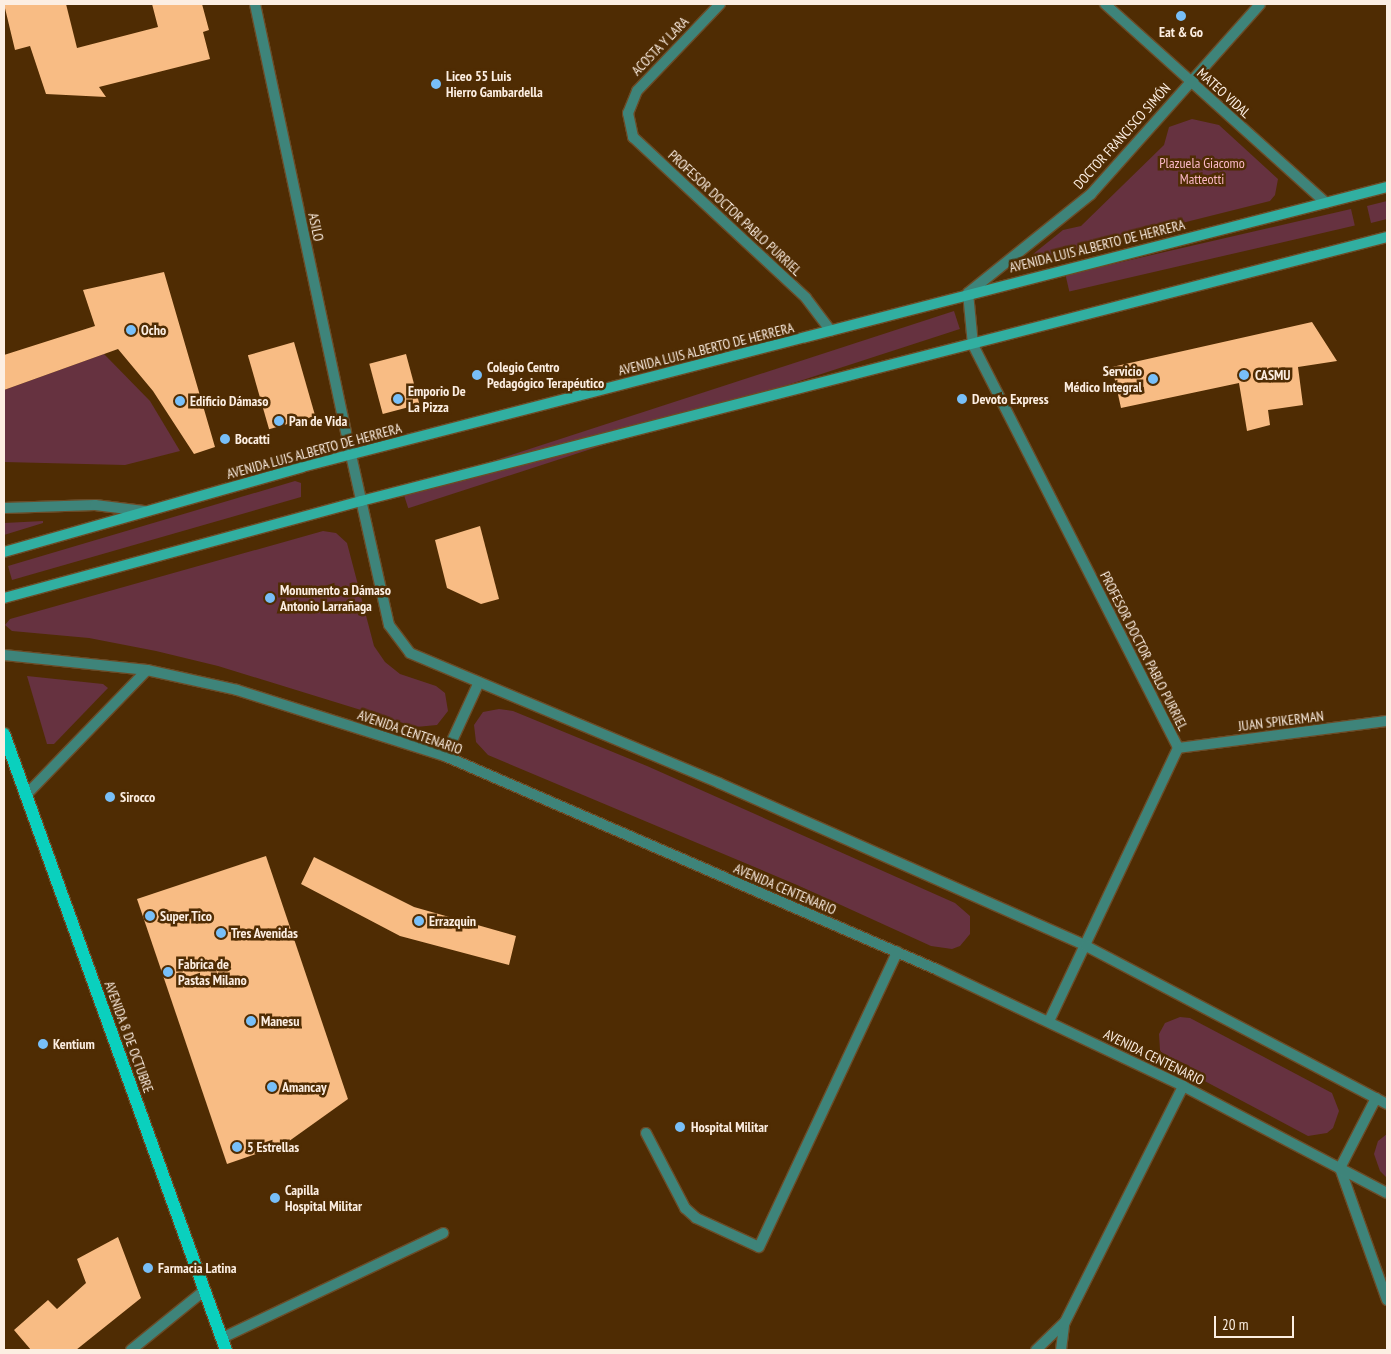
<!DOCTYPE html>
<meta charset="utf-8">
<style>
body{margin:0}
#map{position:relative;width:1391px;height:1354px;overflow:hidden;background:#4f2c03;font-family:"PT Sans Narrow",sans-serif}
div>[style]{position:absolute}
.green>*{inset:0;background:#663240;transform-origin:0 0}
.building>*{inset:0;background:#f8bc84;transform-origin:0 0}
.roads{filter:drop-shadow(1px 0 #6b4b27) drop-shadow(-1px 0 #6b4b27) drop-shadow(0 1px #6b4b27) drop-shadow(0 -1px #6b4b27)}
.service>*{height:10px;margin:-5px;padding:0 5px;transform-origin:5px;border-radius:5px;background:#3e847a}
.minor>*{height:10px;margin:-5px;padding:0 5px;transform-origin:5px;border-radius:5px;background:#3e847a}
.tertiary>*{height:10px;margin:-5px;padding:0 5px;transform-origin:5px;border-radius:5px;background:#3e847a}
.secondary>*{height:10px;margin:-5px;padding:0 5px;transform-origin:5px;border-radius:5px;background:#31afa1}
.primary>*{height:12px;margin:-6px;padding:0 6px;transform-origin:6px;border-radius:6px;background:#0ad0be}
.dots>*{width:14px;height:14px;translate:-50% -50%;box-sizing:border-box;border:2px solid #4f2c03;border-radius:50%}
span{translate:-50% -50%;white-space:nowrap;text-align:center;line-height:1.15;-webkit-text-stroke:5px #4f2c03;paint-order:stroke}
.poi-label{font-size:14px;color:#fceee2;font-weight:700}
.left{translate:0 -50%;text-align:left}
.right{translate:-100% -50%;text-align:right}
.street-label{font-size:14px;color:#fceee2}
.park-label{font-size:14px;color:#fab8c7}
.frame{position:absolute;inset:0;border:5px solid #fceee2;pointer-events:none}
.scale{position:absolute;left:1214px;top:1316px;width:80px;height:22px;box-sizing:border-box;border:2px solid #fceee2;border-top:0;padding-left:6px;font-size:15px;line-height:18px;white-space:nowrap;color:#fceee2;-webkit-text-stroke:4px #4f2c03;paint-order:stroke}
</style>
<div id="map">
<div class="green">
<i style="clip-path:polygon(1192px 119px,1219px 125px,1278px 179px,1275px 195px,1270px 201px,1022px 263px,1063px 230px,1081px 226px,1164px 145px,1169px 127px)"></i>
<i style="clip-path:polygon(1387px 201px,1387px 219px,1371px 223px,1367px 206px)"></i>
<i style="left:1351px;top:209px;width:17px;height:293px;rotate:77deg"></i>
<i style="left:954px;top:311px;width:19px;height:580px;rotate:72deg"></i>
<i style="clip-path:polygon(104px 354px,150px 401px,180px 451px,125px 465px,4px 462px,4px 390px)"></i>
<i style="clip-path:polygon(295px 481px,301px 483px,301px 497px,12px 580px,8px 566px)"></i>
<i style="clip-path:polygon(43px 521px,43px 523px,4px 535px,4px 523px)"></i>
<i style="clip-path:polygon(323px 531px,336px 533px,347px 543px,374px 646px,385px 662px,400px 674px,436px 686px,445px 693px,448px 711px,437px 725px,416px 727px,218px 666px,156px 651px,89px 638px,12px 631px,5px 625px,10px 619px)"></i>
<i style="clip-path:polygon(27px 676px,103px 684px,108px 688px,54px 744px,47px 744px)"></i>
<i style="clip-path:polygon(499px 709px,513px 711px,647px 766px,955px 903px,970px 916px,970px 934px,960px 946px,952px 949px,931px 946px,797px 885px,488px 755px,476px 742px,474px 725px,483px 712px)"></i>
<i style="clip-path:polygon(1180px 1017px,1190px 1018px,1332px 1093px,1339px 1111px,1333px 1128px,1327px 1133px,1308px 1136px,1165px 1060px,1160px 1050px,1159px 1034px,1165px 1023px)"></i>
<i style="clip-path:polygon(1387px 1134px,1387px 1178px,1380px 1171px,1374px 1154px,1378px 1141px)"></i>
</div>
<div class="building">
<i style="clip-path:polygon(4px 4px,66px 4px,77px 48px,158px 27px,152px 4px,202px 4px,209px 30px,203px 32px,210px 59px,99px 87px,106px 97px,46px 94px,30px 46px,15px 50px)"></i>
<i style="clip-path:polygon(164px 272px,215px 447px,194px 454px,153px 391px,118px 349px,4px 390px,4px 355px,95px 326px,83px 290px)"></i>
<i style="clip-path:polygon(1312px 322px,1337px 361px,1298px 367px,1303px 405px,1268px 410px,1270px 425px,1247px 431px,1239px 383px,1121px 408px,1112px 367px)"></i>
<i style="left:294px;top:342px;width:77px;height:48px;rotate:74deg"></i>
<i style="left:406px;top:354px;width:52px;height:38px;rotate:75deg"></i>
<i style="clip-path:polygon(480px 526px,499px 599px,481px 604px,447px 588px,435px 540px)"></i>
<i style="clip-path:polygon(266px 856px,348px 1099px,285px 1144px,227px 1164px,137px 899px)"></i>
<i style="clip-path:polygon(314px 857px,414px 907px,516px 936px,509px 965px,400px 936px,301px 884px)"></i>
<i style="clip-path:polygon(118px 1237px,141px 1298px,76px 1350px,31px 1350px,14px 1330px,48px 1300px,57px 1309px,86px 1283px,77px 1259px)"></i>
</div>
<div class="roads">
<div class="service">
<i style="left:646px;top:1133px;width:85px;rotate:62.5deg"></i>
<i style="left:685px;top:1208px;width:15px;rotate:42deg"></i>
<i style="left:696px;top:1218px;width:69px;rotate:24.7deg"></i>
<i style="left:759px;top:1247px;width:326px;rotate:-64.9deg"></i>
<i style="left:222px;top:1338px;width:245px;rotate:-25.4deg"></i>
<i style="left:1036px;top:1350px;width:40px;rotate:-44deg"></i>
<i style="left:1061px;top:1350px;width:26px;rotate:-83deg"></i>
<i style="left:1064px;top:1324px;width:266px;rotate:-63.4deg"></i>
</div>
<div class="minor">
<i style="left:255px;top:4px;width:461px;rotate:78deg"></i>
<i style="left:720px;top:4px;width:120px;rotate:133.7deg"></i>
<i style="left:637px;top:91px;width:24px;rotate:112deg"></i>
<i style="left:628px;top:113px;width:25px;rotate:78deg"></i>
<i style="left:633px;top:137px;width:236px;rotate:42.9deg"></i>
<i style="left:806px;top:298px;width:41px;rotate:52.9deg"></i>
<i style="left:1105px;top:4px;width:297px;rotate:42deg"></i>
<i style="left:968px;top:293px;width:52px;rotate:84.5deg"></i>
<i style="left:973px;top:345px;width:452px;rotate:63deg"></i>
<i style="left:1178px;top:748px;width:211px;rotate:-7.4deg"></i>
<i style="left:1049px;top:1021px;width:302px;rotate:-64.7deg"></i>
<i style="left:1376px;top:1098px;width:79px;rotate:117.2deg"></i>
<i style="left:1340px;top:1168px;width:140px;rotate:70.4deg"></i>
<i style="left:131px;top:1350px;width:95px;rotate:-39deg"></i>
</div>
<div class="tertiary">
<i style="left:968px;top:293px;width:158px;rotate:-38.8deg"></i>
<i style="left:1091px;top:194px;width:254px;rotate:-48.3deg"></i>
<i style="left:351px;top:455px;width:174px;rotate:77.4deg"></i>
<i style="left:389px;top:625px;width:35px;rotate:53deg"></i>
<i style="left:410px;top:653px;width:335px;rotate:22.8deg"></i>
<i style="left:719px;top:783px;width:402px;rotate:23.9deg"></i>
<i style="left:1086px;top:946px;width:340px;rotate:27.7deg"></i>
<i style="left:4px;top:508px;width:91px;rotate:-1.9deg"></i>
<i style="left:95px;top:505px;width:49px;rotate:7deg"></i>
<i style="left:4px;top:655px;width:144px;rotate:6deg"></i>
<i style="left:147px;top:670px;width:92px;rotate:12.5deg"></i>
<i style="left:237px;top:690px;width:218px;rotate:17.6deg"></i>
<i style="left:445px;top:756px;width:537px;rotate:23.46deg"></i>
<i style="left:938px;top:970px;width:271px;rotate:25.3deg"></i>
<i style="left:1183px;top:1086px;width:230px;rotate:27.7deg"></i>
<i style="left:445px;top:756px;width:81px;rotate:-65.3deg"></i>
<i style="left:25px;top:796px;width:175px;rotate:-45.9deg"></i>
</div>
<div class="secondary">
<i style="left:4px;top:552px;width:310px;rotate:-15.9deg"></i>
<i style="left:302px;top:467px;width:1121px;rotate:-14.47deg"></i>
<i style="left:4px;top:598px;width:370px;rotate:-15.2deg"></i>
<i style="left:361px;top:501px;width:1059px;rotate:-14.43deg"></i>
</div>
<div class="primary">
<i style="left:4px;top:734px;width:655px;rotate:70.18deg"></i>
</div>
</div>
<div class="dots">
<i style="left:1181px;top:16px;background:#78bff8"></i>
<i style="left:436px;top:84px;background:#78bff8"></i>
<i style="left:131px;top:330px;background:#78bff8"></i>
<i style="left:477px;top:375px;background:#78bff8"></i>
<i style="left:1244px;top:375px;background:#78bff8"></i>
<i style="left:1153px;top:379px;background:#78bff8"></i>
<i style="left:398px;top:399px;background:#78bff8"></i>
<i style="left:962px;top:399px;background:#78bff8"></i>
<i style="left:180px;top:401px;background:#78bff8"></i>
<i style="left:279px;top:421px;background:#78bff8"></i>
<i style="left:225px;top:439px;background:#78bff8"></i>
<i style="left:270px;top:598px;background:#78bff8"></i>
<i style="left:110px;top:797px;background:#78bff8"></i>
<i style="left:150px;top:916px;background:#78bff8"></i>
<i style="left:419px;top:921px;background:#78bff8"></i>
<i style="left:221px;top:933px;background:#78bff8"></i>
<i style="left:168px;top:972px;background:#78bff8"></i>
<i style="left:251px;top:1021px;background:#78bff8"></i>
<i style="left:43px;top:1044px;background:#78bff8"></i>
<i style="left:272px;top:1087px;background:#78bff8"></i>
<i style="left:680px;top:1127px;background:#78bff8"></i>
<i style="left:237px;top:1147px;background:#78bff8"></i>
<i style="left:275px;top:1198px;background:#78bff8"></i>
<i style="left:148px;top:1268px;background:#78bff8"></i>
</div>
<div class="poi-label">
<span style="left:1181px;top:32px">Eat &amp; Go</span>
<span class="left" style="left:446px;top:84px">Liceo 55 Luis<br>Hierro Gambardella</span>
<span class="left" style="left:141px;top:330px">Ocho</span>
<span class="left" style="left:487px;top:375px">Colegio Centro<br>Pedagógico Terapéutico</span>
<span class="right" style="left:1142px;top:379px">Servicio<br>Médico Integral</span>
<span class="left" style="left:1255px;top:375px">CASMU</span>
<span class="left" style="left:408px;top:399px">Emporio De<br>La Pizza</span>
<span class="left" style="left:972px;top:399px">Devoto Express</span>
<span class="left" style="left:190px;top:401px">Edificio Dámaso</span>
<span class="left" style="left:289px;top:421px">Pan de Vida</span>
<span class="left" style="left:235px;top:439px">Bocatti</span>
<span class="left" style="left:280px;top:598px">Monumento a Dámaso<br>Antonio Larrañaga</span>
<span class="left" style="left:120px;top:797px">Sirocco</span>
<span class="left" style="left:160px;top:916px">Super Tico</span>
<span class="left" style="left:429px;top:921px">Errazquin</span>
<span class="left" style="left:231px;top:933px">Tres Avenidas</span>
<span class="left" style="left:178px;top:972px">Fabrica de<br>Pastas Milano</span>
<span class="left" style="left:261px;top:1021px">Manesu</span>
<span class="left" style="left:53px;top:1044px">Kentium</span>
<span class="left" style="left:282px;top:1087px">Amancay</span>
<span class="left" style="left:691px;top:1127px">Hospital Militar</span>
<span class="left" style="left:247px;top:1147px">5 Estrellas</span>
<span class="left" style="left:285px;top:1198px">Capilla<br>Hospital Militar</span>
<span class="left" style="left:158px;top:1268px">Farmacia Latina</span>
</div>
<div class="street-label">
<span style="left:660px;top:46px;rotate:-46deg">ACOSTA Y LARA</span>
<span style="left:1224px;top:93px;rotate:42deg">MATEO VIDAL</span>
<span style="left:1122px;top:136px;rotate:-48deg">DOCTOR FRANCISCO SIMÓN</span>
<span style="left:735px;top:213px;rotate:43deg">PROFESOR DOCTOR PABLO PURRIEL</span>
<span style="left:316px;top:227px;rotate:78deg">ASILO</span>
<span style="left:1097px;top:246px;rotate:-14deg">AVENIDA LUIS ALBERTO DE HERRERA</span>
<span style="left:706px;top:349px;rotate:-14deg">AVENIDA LUIS ALBERTO DE HERRERA</span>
<span style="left:314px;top:451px;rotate:-15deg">AVENIDA LUIS ALBERTO DE HERRERA</span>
<span style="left:1144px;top:651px;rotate:63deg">PROFESOR DOCTOR PABLO PURRIEL</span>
<span style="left:1281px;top:721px;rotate:-7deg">JUAN SPIKERMAN</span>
<span style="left:410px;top:732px;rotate:19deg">AVENIDA CENTENARIO</span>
<span style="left:785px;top:889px;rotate:23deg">AVENIDA CENTENARIO</span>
<span style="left:129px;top:1037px;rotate:70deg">AVENIDA 8 DE OCTUBRE</span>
<span style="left:1154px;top:1057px;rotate:26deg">AVENIDA CENTENARIO</span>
</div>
<div class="park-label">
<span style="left:1202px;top:171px">Plazuela Giacomo<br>Matteotti</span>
</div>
<div class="frame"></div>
<div class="scale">20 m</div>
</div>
